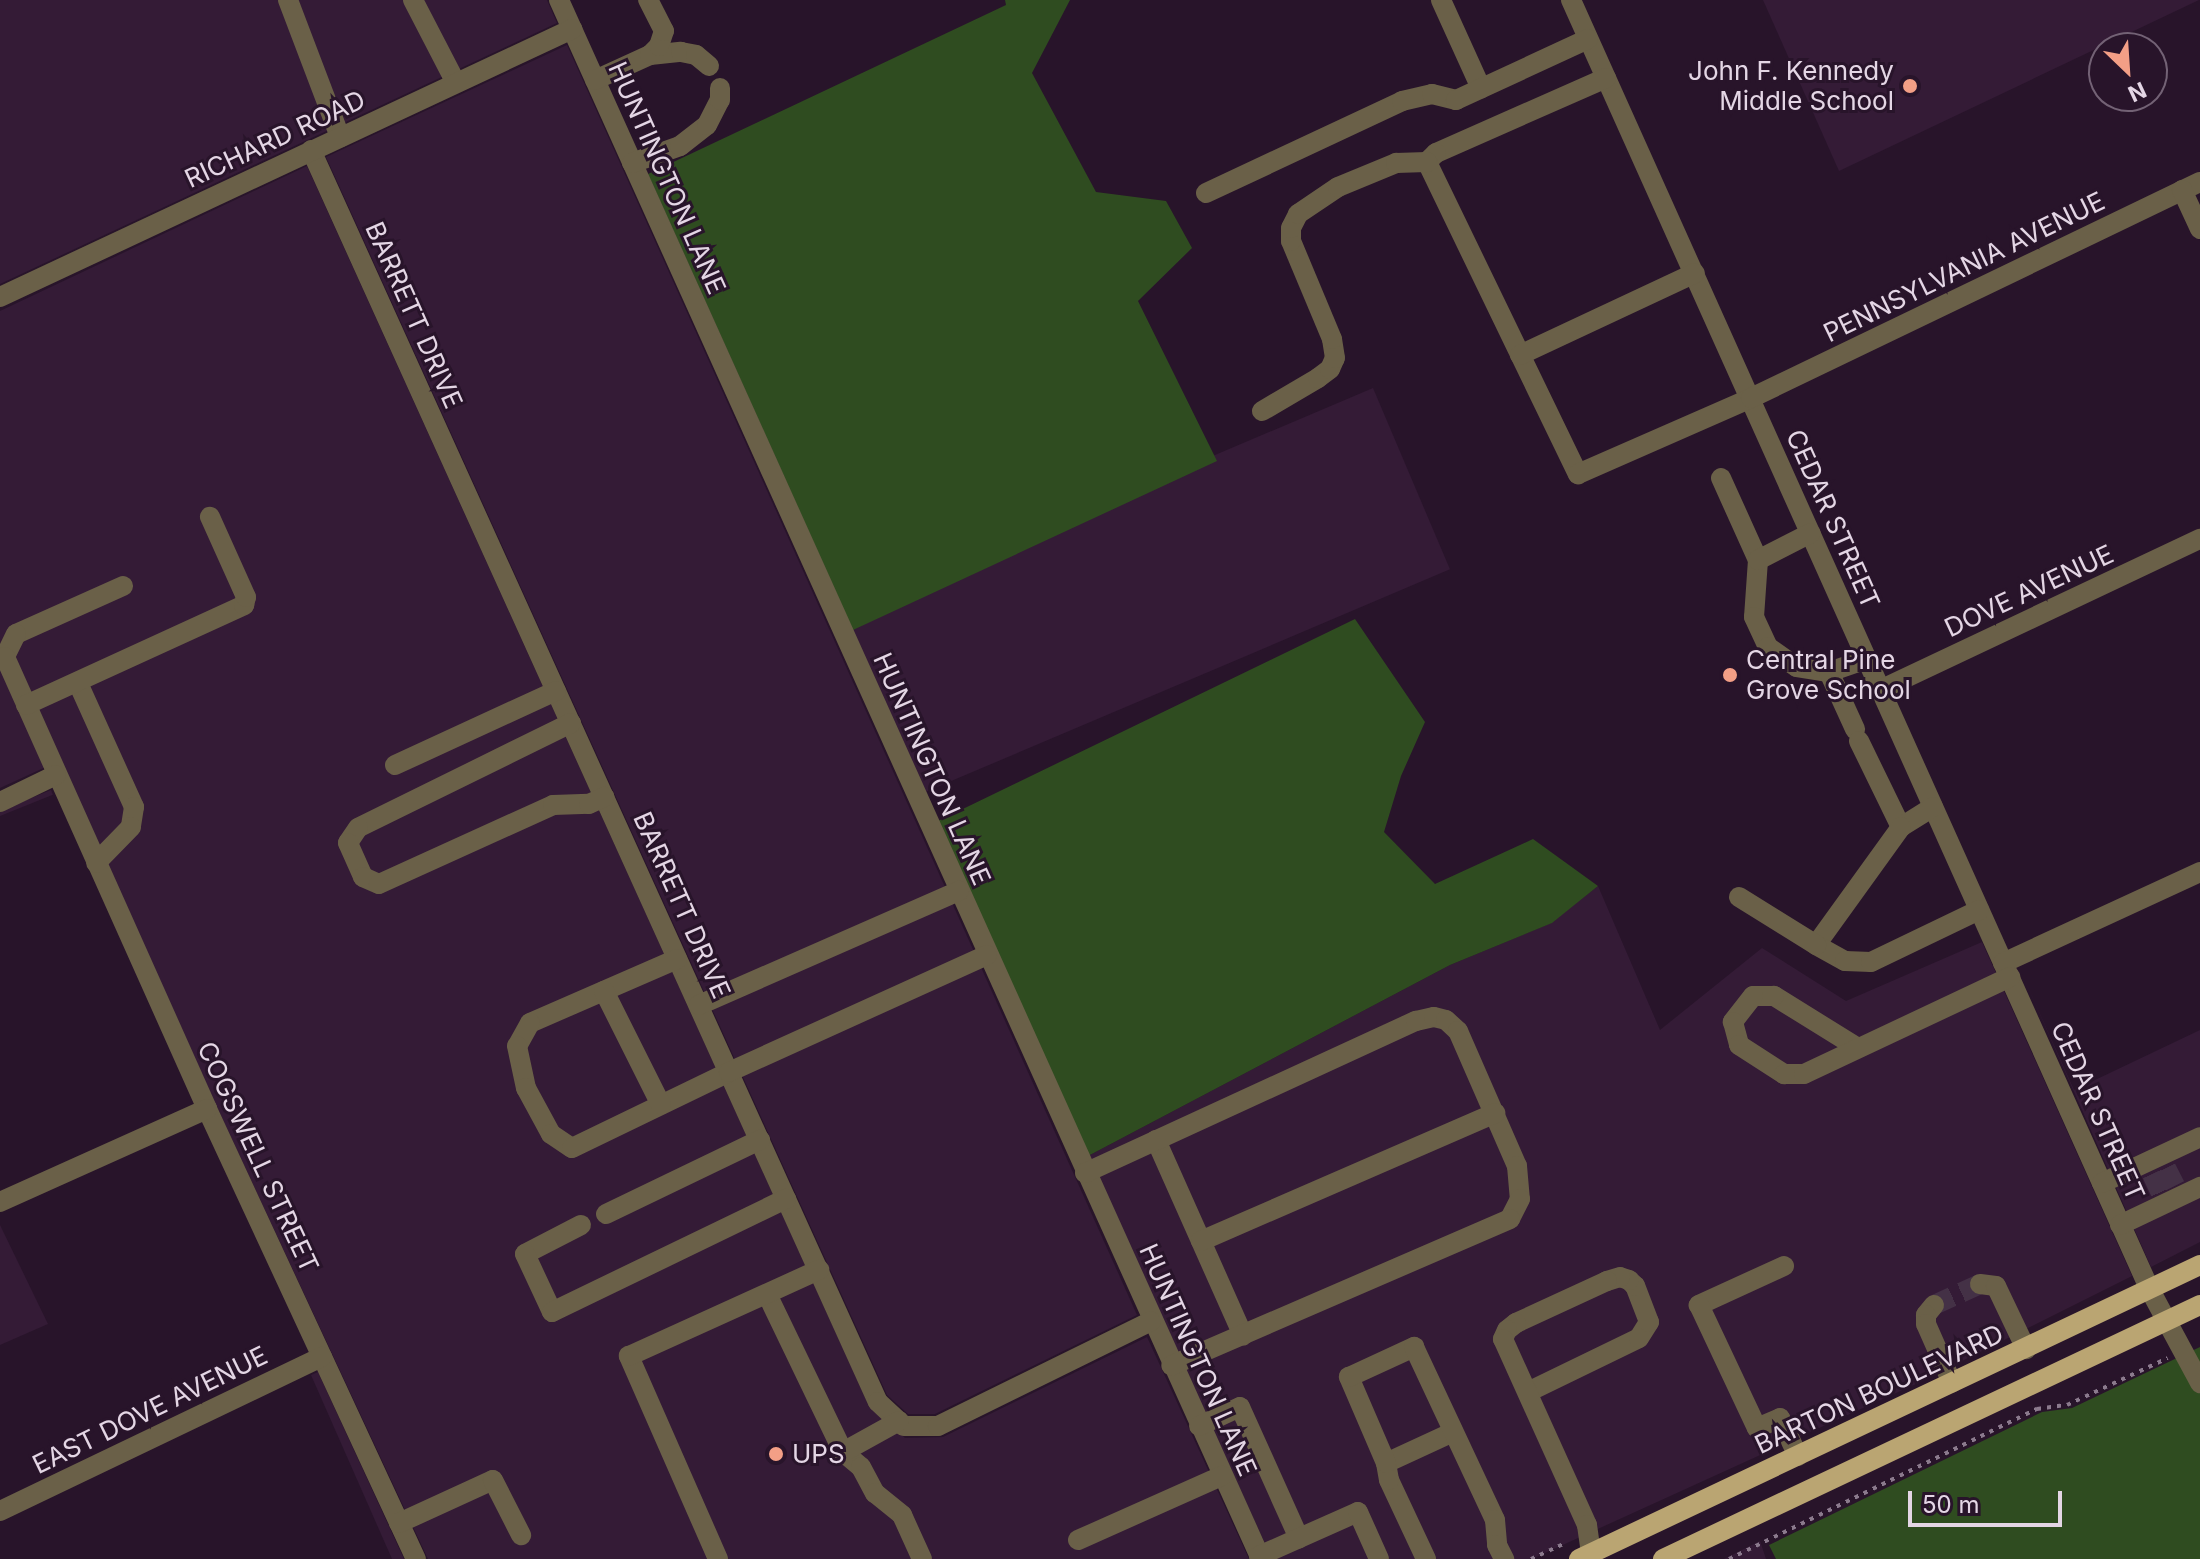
<!DOCTYPE html>
<style>
body{margin:0}
#map{position:relative;width:2200px;height:1559px;overflow:hidden;background:#28142a;font-family:Inter,sans-serif}
div>[style]{position:absolute}
.built>*{inset:0;background:#341b36;transform-origin:0 0}
.green>*{inset:0;background:#2f4c20}
.minor-tunnel>*{height:20px;margin-top:-10px;transform-origin:0;background:repeating-linear-gradient(90deg,#443146 0 20px,transparent 0 30px)}
.path>*{height:4px;margin-top:-2px;transform-origin:0;background:repeating-linear-gradient(90deg,#8b7a8d 0 4px,transparent 0 10px)}
.minor>*{height:20px;margin:-10px;padding:0 10px;transform-origin:10px;border-radius:10px;background:#6a6048}
.major>*{height:20px;margin:-10px;padding:0 10px;transform-origin:10px;border-radius:10px;background:#baa572}
.dots>*{width:22px;height:22px;translate:-50% -50%;box-sizing:border-box;border:4px solid #28142a;border-radius:50%}
span{translate:-50% -50%;white-space:nowrap;text-align:center;line-height:1.15;-webkit-text-stroke:6px #28142a;paint-order:stroke}
.poi-label{font-size:26px;color:#e4d6e5}
.right{translate:-100% -50%;text-align:right}
.left{translate:0 -50%;text-align:left}
.street-label{font-size:26px;color:#e4d6e5}
.north{position:absolute;left:2088px;top:32px;width:80px;height:80px;box-sizing:border-box;background:#28142a;border:2px solid #736275;border-radius:50%;rotate:155deg;font-size:22px;font-weight:700;line-height:32px;text-align:center;color:#e4d6e5}
.north::after{content:'';display:block;margin:auto;width:28px;height:36px;background:#f39f86;clip-path:polygon(50% 0,100% 100%,50% 72%,0 100%)}
.scale{position:absolute;left:1908px;top:1491px;width:154px;height:36px;box-sizing:border-box;border:4px solid #e4d6e5;border-top:0;padding-left:10px;font-size:24px;line-height:28px;white-space:nowrap;color:#e4d6e5;-webkit-text-stroke:6px #28142a;paint-order:stroke}
</style>
<div id="map">
<div class="built">
<i style="clip-path:polygon(0 0,547px 0,557px 23px,0 284px)"></i>
<i style="clip-path:polygon(1763px 0,2199px 0,1839px 171px)"></i>
<i style="clip-path:polygon(567px 45px,1137px 1315px,935px 1414px,908px 1414px,887px 1395px,326px 157px)"></i>
<i style="clip-path:polygon(307px 166px,869px 1406px,905px 1438px,943px 1437px,1147px 1337px,1249px 1559px,428px 1559px,216px 1105px,61px 760px,0 788px,0 311px)"></i>
<i style="left:1373px;top:388px;width:197px;height:574px;rotate:67deg"></i>
<i style="left:51px;top:790px;width:5px;height:57px;rotate:68deg"></i>
<i style="clip-path:polygon(1598px 886px,1660px 1030px,1762px 948px,1846px 1001px,1982px 942px,2132px 1276px,1918px 1383px,1532px 1559px,1272px 1559px,1088px 1156px,1450px 965px,1551px 923px)"></i>
<i style="clip-path:polygon(2020px 969px,2074px 1090px,2200px 1030px,2200px 1242px,2151px 1267px)"></i>
<i style="clip-path:polygon(0 1225px,48px 1324px,0 1345px)"></i>
<i style="clip-path:polygon(318px 1372px,404px 1559px,392px 1559px,311px 1375px)"></i>
<i style="clip-path:polygon(1760px 1541px,1766px 1559px,1724px 1559px)"></i>
</div>
<div class="green">
<i style="clip-path:polygon(1005px 0,1070px 0,1032px 73px,1096px 192px,1166px 201px,1192px 248px,1138px 301px,1217px 461px,853px 630px,648px 174px,1006px 5px)"></i>
<i style="clip-path:polygon(1355px 619px,1425px 722px,1401px 776px,1384px 832px,1435px 884px,1533px 839px,1598px 886px,1552px 923px,1450px 965px,1088px 1156px,938px 821px)"></i>
<i style="clip-path:polygon(2200px 1347px,2200px 1559px,1776px 1559px,1769px 1545px,2042px 1412px,2072px 1408px)"></i>
</div>
<div class="minor-tunnel">
<i style="left:2166px;top:1168px;width:20px;rotate:63deg"></i>
<i style="left:2152px;top:1174px;width:21px;rotate:65deg"></i>
<i style="left:1934px;top:1305px;width:51px;rotate:-24.5deg"></i>
</div>
<div class="path">
<i style="left:1531px;top:1559px;width:38px;rotate:-25deg"></i>
<i style="left:1729px;top:1559px;width:343px;rotate:-26deg"></i>
<i style="left:2037px;top:1409px;width:30px;rotate:-8deg"></i>
<i style="left:2067px;top:1405px;width:111px;rotate:-25deg"></i>
</div>
<div class="minor">
<i style="left:288px;top:0;width:147px;rotate:69.2deg"></i>
<i style="left:413px;top:0;width:93px;rotate:62.6deg"></i>
<i style="left:559px;top:0;width:1710px;rotate:65.76deg"></i>
<i style="left:1441px;top:0;width:97px;rotate:65.6deg"></i>
<i style="left:1571px;top:0;width:1414px;rotate:65.83deg"></i>
<i style="left:2150px;top:1290px;width:106px;rotate:61.7deg"></i>
<i style="left:650px;top:55px;width:31px;rotate:-6deg"></i>
<i style="left:681px;top:52px;width:15px;rotate:11deg"></i>
<i style="left:696px;top:55px;width:17px;rotate:40deg"></i>
<i style="left:1606px;top:78px;width:186px;rotate:156.2deg"></i>
<i style="left:1436px;top:153px;width:13px;rotate:135deg"></i>
<i style="left:1427px;top:162px;width:347px;rotate:64.2deg"></i>
<i style="left:1578px;top:474px;width:189px;rotate:-23.7deg"></i>
<i style="left:1751px;top:398px;width:498px;rotate:-25.7deg"></i>
<i style="left:595px;top:80px;width:60px;rotate:-24.4deg"></i>
<i style="left:650px;top:55px;width:13px;rotate:-45deg"></i>
<i style="left:659px;top:46px;width:16px;rotate:-72deg"></i>
<i style="left:664px;top:31px;width:35px;rotate:-117deg"></i>
<i style="left:311px;top:150px;width:1374px;rotate:65.64deg"></i>
<i style="left:878px;top:1402px;width:35px;rotate:43deg"></i>
<i style="left:904px;top:1426px;width:34px"></i>
<i style="left:938px;top:1426px;width:237px;rotate:-26.2deg"></i>
<i style="left:632px;top:163px;width:51px;rotate:-19.5deg"></i>
<i style="left:680px;top:146px;width:34px;rotate:-38deg"></i>
<i style="left:707px;top:125px;width:28px;rotate:-63deg"></i>
<i style="left:720px;top:100px;width:12px;rotate:-90deg"></i>
<i style="left:2182px;top:190px;width:43px;rotate:65.2deg"></i>
<i style="left:1206px;top:193px;width:217px;rotate:-25.1deg"></i>
<i style="left:1402px;top:101px;width:31px;rotate:-13deg"></i>
<i style="left:1432px;top:94px;width:25px;rotate:14deg"></i>
<i style="left:1456px;top:100px;width:145px;rotate:-24.8deg"></i>
<i style="left:0;top:297px;width:632px;rotate:-25.1deg"></i>
<i style="left:1520px;top:355px;width:193px;rotate:-25.1deg"></i>
<i style="left:1262px;top:411px;width:65px;rotate:-30.5deg"></i>
<i style="left:1318px;top:378px;width:15px;rotate:-37deg"></i>
<i style="left:1330px;top:369px;width:12px;rotate:-66deg"></i>
<i style="left:1335px;top:358px;width:19px;rotate:-99deg"></i>
<i style="left:1332px;top:339px;width:106px;rotate:-112.7deg"></i>
<i style="left:1291px;top:241px;width:13px;rotate:-90deg"></i>
<i style="left:1291px;top:228px;width:16px;rotate:-63deg"></i>
<i style="left:1298px;top:214px;width:48px;rotate:-34deg"></i>
<i style="left:1338px;top:187px;width:63px;rotate:-22.5deg"></i>
<i style="left:1396px;top:163px;width:31px;rotate:-2deg"></i>
<i style="left:1721px;top:478px;width:90px;rotate:65.7deg"></i>
<i style="left:1758px;top:560px;width:57px;rotate:94deg"></i>
<i style="left:1754px;top:617px;width:33px;rotate:65deg"></i>
<i style="left:1768px;top:647px;width:35px;rotate:35deg"></i>
<i style="left:1797px;top:667px;width:32px;rotate:9deg"></i>
<i style="left:1829px;top:672px;width:40px;rotate:-18.9deg"></i>
<i style="left:1758px;top:560px;width:59px;rotate:-27deg"></i>
<i style="left:123px;top:586px;width:117px;rotate:155.8deg"></i>
<i style="left:16px;top:634px;width:25px;rotate:116deg"></i>
<i style="left:5px;top:657px;width:495px;rotate:65.9deg"></i>
<i style="left:207px;top:1109px;width:496px;rotate:65.1deg"></i>
<i style="left:1829px;top:672px;width:63px;rotate:65.5deg"></i>
<i style="left:78px;top:683px;width:136px;rotate:65.7deg"></i>
<i style="left:134px;top:807px;width:20px;rotate:99deg"></i>
<i style="left:131px;top:827px;width:50px;rotate:134.2deg"></i>
<i style="left:1880px;top:690px;width:354px;rotate:-25.3deg"></i>
<i style="left:26px;top:705px;width:240px;rotate:-24.6deg"></i>
<i style="left:244px;top:605px;width:8px;rotate:-76deg"></i>
<i style="left:246px;top:597px;width:88px;rotate:-114.2deg"></i>
<i style="left:571px;top:723px;width:237px;rotate:153.8deg"></i>
<i style="left:358px;top:828px;width:18px;rotate:124deg"></i>
<i style="left:348px;top:843px;width:37px;rotate:66deg"></i>
<i style="left:363px;top:877px;width:17px;rotate:24deg"></i>
<i style="left:379px;top:884px;width:191px;rotate:-24.4deg"></i>
<i style="left:553px;top:805px;width:36px;rotate:-2deg"></i>
<i style="left:589px;top:804px;width:17px;rotate:-25deg"></i>
<i style="left:1859px;top:741px;width:96px;rotate:64deg"></i>
<i style="left:395px;top:765px;width:177px;rotate:-24.7deg"></i>
<i style="left:0;top:802px;width:62px;rotate:-25.7deg"></i>
<i style="left:1933px;top:807px;width:38px;rotate:148deg"></i>
<i style="left:1901px;top:827px;width:145px;rotate:125.8deg"></i>
<i style="left:1816px;top:945px;width:33px;rotate:29deg"></i>
<i style="left:1845px;top:961px;width:26px;rotate:2deg"></i>
<i style="left:1871px;top:962px;width:120px;rotate:-25.7deg"></i>
<i style="left:1739px;top:897px;width:91px;rotate:31.9deg"></i>
<i style="left:677px;top:959px;width:160px;rotate:156.5deg"></i>
<i style="left:530px;top:1023px;width:26px;rotate:119deg"></i>
<i style="left:517px;top:1046px;width:43px;rotate:77.9deg"></i>
<i style="left:526px;top:1088px;width:52px;rotate:61.5deg"></i>
<i style="left:551px;top:1134px;width:25px;rotate:34deg"></i>
<i style="left:572px;top:1148px;width:174px;rotate:-25.8deg"></i>
<i style="left:729px;top:1072px;width:283px;rotate:-24.4deg"></i>
<i style="left:2003px;top:963px;width:217px;rotate:-24.8deg"></i>
<i style="left:604px;top:991px;width:127px;rotate:63.4deg"></i>
<i style="left:699px;top:1005px;width:284px;rotate:-23.7deg"></i>
<i style="left:1858px;top:1048px;width:99px;rotate:-148.2deg"></i>
<i style="left:1774px;top:996px;width:21px;rotate:180deg"></i>
<i style="left:1753px;top:996px;width:33px;rotate:128deg"></i>
<i style="left:1733px;top:1022px;width:24px;rotate:75deg"></i>
<i style="left:1739px;top:1045px;width:54px;rotate:32.8deg"></i>
<i style="left:1784px;top:1074px;width:20px"></i>
<i style="left:1804px;top:1074px;width:228px;rotate:-25.2deg"></i>
<i style="left:1156px;top:1140px;width:214px;rotate:66deg"></i>
<i style="left:1085px;top:1173px;width:364px;rotate:-24.7deg"></i>
<i style="left:1416px;top:1021px;width:18px;rotate:-13deg"></i>
<i style="left:1434px;top:1017px;width:12px;rotate:14deg"></i>
<i style="left:1446px;top:1020px;width:16px;rotate:43deg"></i>
<i style="left:1458px;top:1031px;width:147px;rotate:66.4deg"></i>
<i style="left:1517px;top:1166px;width:33px;rotate:85deg"></i>
<i style="left:1520px;top:1199px;width:22px;rotate:117deg"></i>
<i style="left:1510px;top:1219px;width:369px;rotate:156.6deg"></i>
<i style="left:2102px;top:1183px;width:108px;rotate:-25.1deg"></i>
<i style="left:0;top:1202px;width:227px;rotate:-24.2deg"></i>
<i style="left:606px;top:1214px;width:171px;rotate:-25.7deg"></i>
<i style="left:581px;top:1225px;width:63px;rotate:152.6deg"></i>
<i style="left:525px;top:1254px;width:64px;rotate:65deg"></i>
<i style="left:552px;top:1312px;width:260px;rotate:-25.8deg"></i>
<i style="left:2120px;top:1225px;width:89px;rotate:-25.4deg"></i>
<i style="left:1201px;top:1241px;width:321px;rotate:-23.5deg"></i>
<i style="left:1784px;top:1266px;width:94px;rotate:155.4deg"></i>
<i style="left:1699px;top:1305px;width:136px;rotate:64.8deg"></i>
<i style="left:1757px;top:1428px;width:25px;rotate:-23deg"></i>
<i style="left:1780px;top:1418px;width:42px;rotate:64.7deg"></i>
<i style="left:1980px;top:1284px;width:16px;rotate:7deg"></i>
<i style="left:1996px;top:1286px;width:70px;rotate:64.5deg"></i>
<i style="left:767px;top:1294px;width:175px;rotate:64.3deg"></i>
<i style="left:843px;top:1452px;width:23px;rotate:40deg"></i>
<i style="left:861px;top:1467px;width:30px;rotate:62deg"></i>
<i style="left:875px;top:1493px;width:35px;rotate:39deg"></i>
<i style="left:902px;top:1515px;width:48px;rotate:65.6deg"></i>
<i style="left:1934px;top:1305px;width:13px;rotate:129deg"></i>
<i style="left:1926px;top:1315px;width:9px;rotate:90deg"></i>
<i style="left:1926px;top:1324px;width:64px;rotate:66.2deg"></i>
<i style="left:1528px;top:1392px;width:123px;rotate:-25.9deg"></i>
<i style="left:1639px;top:1338px;width:19px;rotate:-58deg"></i>
<i style="left:1649px;top:1322px;width:39px;rotate:-111deg"></i>
<i style="left:1635px;top:1286px;width:8px;rotate:-135deg"></i>
<i style="left:1629px;top:1280px;width:9px;rotate:-162deg"></i>
<i style="left:1620px;top:1277px;width:14px;rotate:163deg"></i>
<i style="left:1607px;top:1281px;width:100px;rotate:155.2deg"></i>
<i style="left:1516px;top:1323px;width:11px;rotate:142deg"></i>
<i style="left:1507px;top:1330px;width:10px;rotate:114deg"></i>
<i style="left:1503px;top:1339px;width:204px;rotate:65.7deg"></i>
<i style="left:1587px;top:1525px;width:29px;rotate:82deg"></i>
<i style="left:1199px;top:1426px;width:45px;rotate:-24.9deg"></i>
<i style="left:1240px;top:1407px;width:144px;rotate:65.8deg"></i>
<i style="left:843px;top:1452px;width:64px;rotate:-29deg"></i>
<i style="left:1386px;top:1463px;width:74px;rotate:-24.8deg"></i>
<i style="left:0;top:1511px;width:357px;rotate:-25.6deg"></i>
<i style="left:399px;top:1523px;width:103px;rotate:-24.6deg"></i>
<i style="left:493px;top:1480px;width:62px;rotate:63deg"></i>
<i style="left:1078px;top:1540px;width:158px;rotate:-24deg"></i>
<i style="left:1259px;top:1556px;width:108px;rotate:-24deg"></i>
<i style="left:1358px;top:1512px;width:51px;rotate:65.9deg"></i>
<i style="left:718px;top:1559px;width:222px;rotate:-113.7deg"></i>
<i style="left:629px;top:1356px;width:209px;rotate:-24.4deg"></i>
<i style="left:1426px;top:1559px;width:87px;rotate:-115.1deg"></i>
<i style="left:1389px;top:1480px;width:17px;rotate:-100deg"></i>
<i style="left:1386px;top:1463px;width:94px;rotate:-113.3deg"></i>
<i style="left:1349px;top:1377px;width:72px;rotate:-24.8deg"></i>
<i style="left:1414px;top:1347px;width:191px;rotate:64.9deg"></i>
<i style="left:1495px;top:1520px;width:25px;rotate:85deg"></i>
<i style="left:1497px;top:1545px;width:16px;rotate:63deg"></i>
</div>
<div class="major">
<i style="left:1579px;top:1559px;width:687px;rotate:-25.33deg"></i>
<i style="left:1663px;top:1559px;width:594px;rotate:-25.31deg"></i>
</div>
<div class="dots">
<i style="left:1910px;top:86px;background:#f39f86"></i>
<i style="left:1730px;top:675px;background:#f39f86"></i>
<i style="left:776px;top:1454px;background:#f39f86"></i>
</div>
<div class="poi-label">
<span class="right" style="left:1894px;top:86px">John F. Kennedy<br>Middle School</span>
<span class="left" style="left:1746px;top:675px">Central Pine<br>Grove School</span>
<span class="left" style="left:792px;top:1454px">UPS</span>
</div>
<div class="street-label">
<span style="left:275px;top:139px;rotate:-25deg">RICHARD ROAD</span>
<span style="left:667px;top:178px;rotate:66deg">HUNTINGTON LANE</span>
<span style="left:1964px;top:267px;rotate:-26deg">PENNSYLVANIA AVENUE</span>
<span style="left:414px;top:315px;rotate:66deg">BARRETT DRIVE</span>
<span style="left:1833px;top:519px;rotate:66deg">CEDAR STREET</span>
<span style="left:2029px;top:591px;rotate:-25deg">DOVE AVENUE</span>
<span style="left:932px;top:769px;rotate:66deg">HUNTINGTON LANE</span>
<span style="left:682px;top:905px;rotate:66deg">BARRETT DRIVE</span>
<span style="left:2098px;top:1111px;rotate:66deg">CEDAR STREET</span>
<span style="left:258px;top:1157px;rotate:65deg">COGSWELL STREET</span>
<span style="left:1198px;top:1360px;rotate:66deg">HUNTINGTON LANE</span>
<span style="left:1879px;top:1389px;rotate:-25deg">BARTON BOULEVARD</span>
<span style="left:150px;top:1410px;rotate:-26deg">EAST DOVE AVENUE</span>
</div>
<div class="north">N</div>
<div class="scale">50 m</div>
</div>
